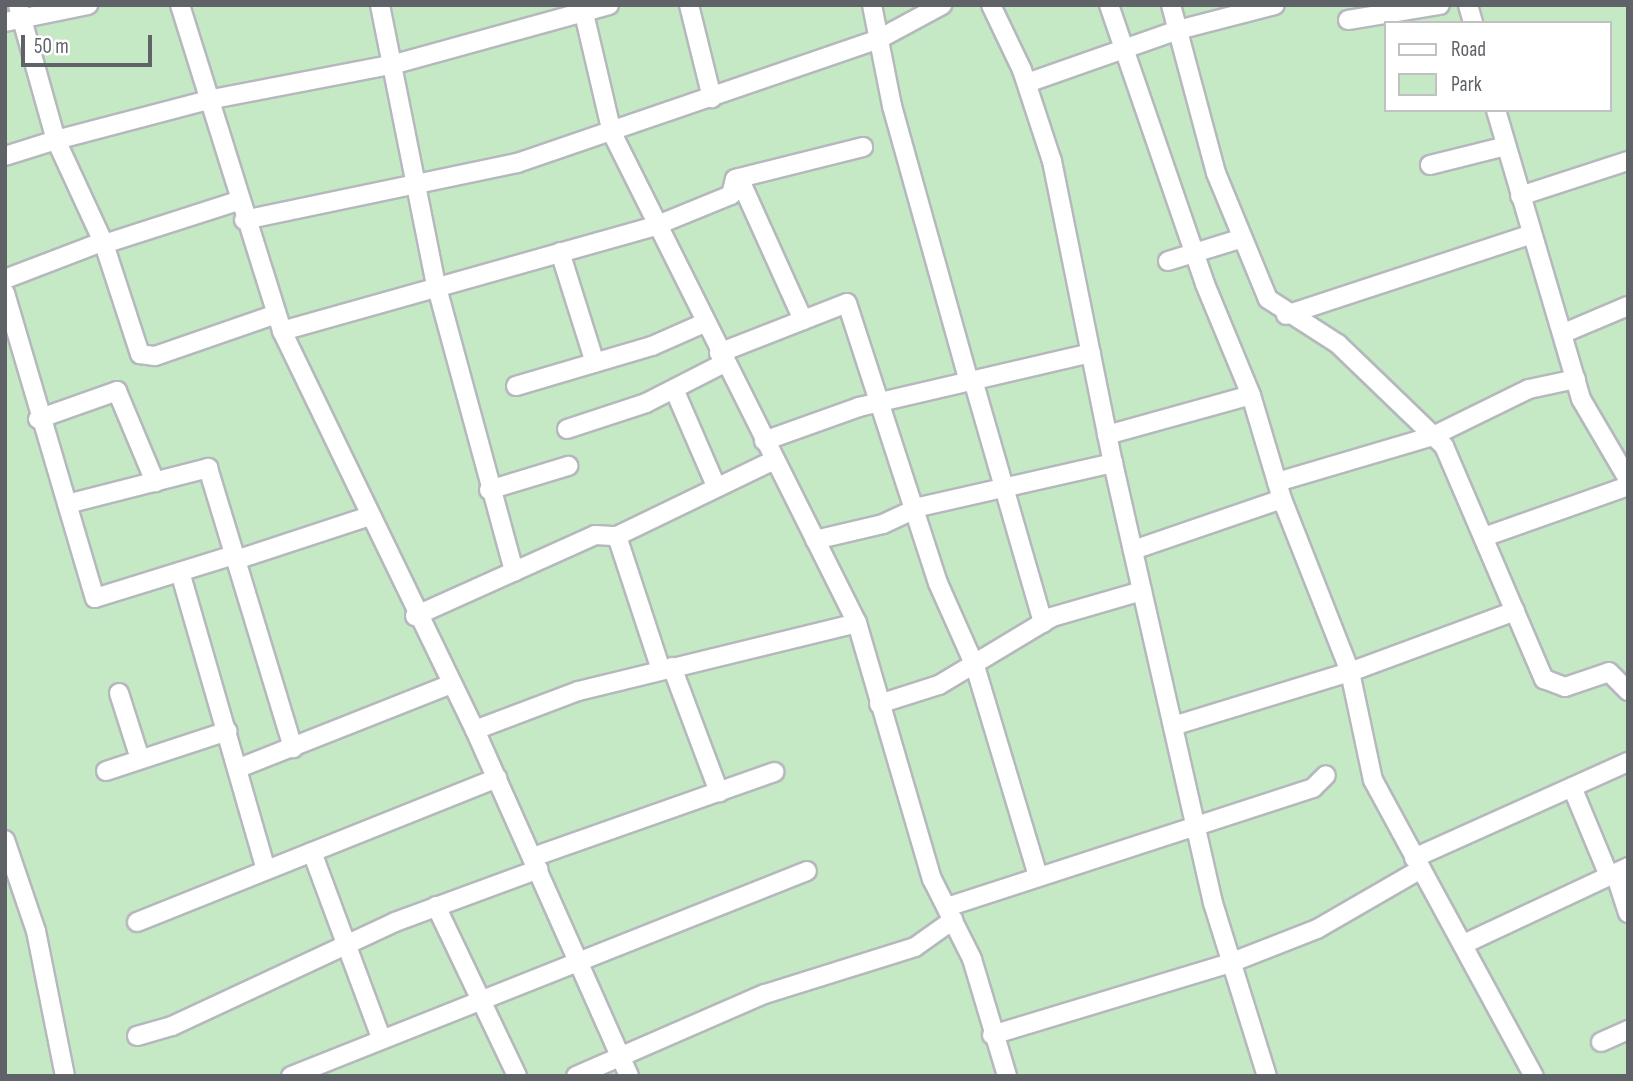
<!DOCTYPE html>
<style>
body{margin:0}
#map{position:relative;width:1633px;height:1081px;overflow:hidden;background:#f1efe8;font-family:"Sofia Sans Condensed",sans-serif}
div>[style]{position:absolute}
.green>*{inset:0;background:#c5e8c5}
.roads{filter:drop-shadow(2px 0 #b5b8bc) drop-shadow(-2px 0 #b5b8bc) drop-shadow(0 2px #b5b8bc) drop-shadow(0 -2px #b5b8bc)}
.street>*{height:18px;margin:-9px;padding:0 9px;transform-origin:9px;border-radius:9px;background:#fff}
span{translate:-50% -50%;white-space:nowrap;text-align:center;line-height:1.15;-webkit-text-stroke:5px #fff;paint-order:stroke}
.frame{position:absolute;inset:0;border:7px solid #5f6368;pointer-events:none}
.legend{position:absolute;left:1384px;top:21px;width:228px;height:91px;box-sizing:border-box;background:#fff;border:2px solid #bfc1c3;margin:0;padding:9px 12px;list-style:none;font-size:21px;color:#5f6368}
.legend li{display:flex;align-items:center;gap:14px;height:35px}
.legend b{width:35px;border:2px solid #bfc1c3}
.scale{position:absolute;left:21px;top:35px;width:131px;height:32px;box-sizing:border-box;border:4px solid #5f6368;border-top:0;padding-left:9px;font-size:21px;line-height:24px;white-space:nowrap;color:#5f6368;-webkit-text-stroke:5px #fff;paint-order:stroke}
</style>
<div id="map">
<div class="green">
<i style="clip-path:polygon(evenodd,5px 5px,1628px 5px,1628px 1076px,5px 1076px,5px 5px,1386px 23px,1610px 23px,1610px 110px,1386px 110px,1386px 23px)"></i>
</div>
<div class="roads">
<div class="street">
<i style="left:18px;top:5px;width:140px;rotate:74.3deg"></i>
<i style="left:56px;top:140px;width:157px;rotate:-14.7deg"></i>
<i style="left:208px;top:100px;width:190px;rotate:-10.9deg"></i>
<i style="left:395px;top:64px;width:222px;rotate:-15.4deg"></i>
<i style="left:180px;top:5px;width:342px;rotate:72.6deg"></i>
<i style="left:282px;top:331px;width:443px;rotate:64.2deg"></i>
<i style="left:475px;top:730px;width:379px;rotate:66deg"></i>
<i style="left:380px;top:5px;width:285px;rotate:78.7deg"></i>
<i style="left:436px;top:284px;width:298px;rotate:74.8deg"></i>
<i style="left:582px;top:5px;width:131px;rotate:76.8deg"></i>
<i style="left:612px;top:133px;width:548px;rotate:63.43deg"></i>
<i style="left:857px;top:623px;width:267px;rotate:73.7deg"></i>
<i style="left:932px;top:879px;width:89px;rotate:63.4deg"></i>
<i style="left:972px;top:959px;width:122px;rotate:73.3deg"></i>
<i style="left:689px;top:5px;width:96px;rotate:76.1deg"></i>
<i style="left:872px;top:5px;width:103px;rotate:78.8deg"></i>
<i style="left:892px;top:106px;width:286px;rotate:74.4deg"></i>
<i style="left:991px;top:5px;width:72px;rotate:64.5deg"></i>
<i style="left:1022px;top:70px;width:96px;rotate:71.8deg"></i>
<i style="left:1052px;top:161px;width:308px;rotate:78.6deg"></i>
<i style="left:1113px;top:463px;width:451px;rotate:77.2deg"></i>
<i style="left:1213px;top:903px;width:181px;rotate:72.7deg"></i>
<i style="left:1109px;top:5px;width:295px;rotate:71deg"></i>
<i style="left:1205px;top:284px;width:120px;rotate:67.5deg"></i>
<i style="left:1251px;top:395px;width:109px;rotate:73.4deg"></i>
<i style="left:1282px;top:499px;width:186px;rotate:68.5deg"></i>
<i style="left:1350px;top:672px;width:110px;rotate:78deg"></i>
<i style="left:1373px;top:780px;width:337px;rotate:61.5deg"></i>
<i style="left:1171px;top:5px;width:174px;rotate:75deg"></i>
<i style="left:1216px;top:173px;width:136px;rotate:67.6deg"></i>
<i style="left:1268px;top:299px;width:83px;rotate:32.7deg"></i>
<i style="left:1338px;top:344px;width:147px;rotate:43.9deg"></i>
<i style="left:1444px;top:446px;width:254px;rotate:66.8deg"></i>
<i style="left:1544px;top:679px;width:22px;rotate:21deg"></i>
<i style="left:1565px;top:687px;width:46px;rotate:-18.8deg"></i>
<i style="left:1609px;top:672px;width:27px;rotate:45deg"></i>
<i style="left:1468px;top:5px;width:19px;rotate:74deg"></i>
<i style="left:1348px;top:20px;width:93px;rotate:-9.3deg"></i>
<i style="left:5px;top:22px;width:85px;rotate:-11.6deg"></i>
<i style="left:1027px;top:83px;width:160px;rotate:-19.3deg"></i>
<i style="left:1178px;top:30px;width:100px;rotate:-14.5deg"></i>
<i style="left:1496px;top:110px;width:301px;rotate:73.6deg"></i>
<i style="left:1581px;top:399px;width:93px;rotate:59.6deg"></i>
<i style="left:5px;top:156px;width:53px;rotate:-17.4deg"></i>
<i style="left:56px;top:140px;width:115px;rotate:65.2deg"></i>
<i style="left:104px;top:244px;width:116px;rotate:71.9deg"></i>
<i style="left:140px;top:354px;width:15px;rotate:8deg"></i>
<i style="left:155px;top:356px;width:128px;rotate:-19.1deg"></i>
<i style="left:1430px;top:165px;width:78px;rotate:-14deg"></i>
<i style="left:739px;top:178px;width:156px;rotate:65.7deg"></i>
<i style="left:1520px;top:196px;width:114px;rotate:-18deg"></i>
<i style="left:244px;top:220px;width:279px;rotate:-11.8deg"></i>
<i style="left:517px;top:163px;width:383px;rotate:-18.9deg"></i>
<i style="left:879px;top:39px;width:72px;rotate:-28.4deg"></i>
<i style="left:104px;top:244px;width:141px;rotate:-17.8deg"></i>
<i style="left:560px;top:252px;width:116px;rotate:72.5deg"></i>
<i style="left:1168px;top:261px;width:78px;rotate:-17deg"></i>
<i style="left:5px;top:279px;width:104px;rotate:-20.9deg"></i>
<i style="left:5px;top:293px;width:318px;rotate:73.6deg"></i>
<i style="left:95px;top:598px;width:145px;rotate:-17.2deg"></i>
<i style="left:1286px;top:315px;width:257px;rotate:-18.2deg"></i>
<i style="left:282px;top:331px;width:387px;rotate:-15.7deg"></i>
<i style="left:655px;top:226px;width:82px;rotate:-22.2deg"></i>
<i style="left:731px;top:195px;width:16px;rotate:-76deg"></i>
<i style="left:735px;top:179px;width:132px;rotate:-14deg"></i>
<i style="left:1564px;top:333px;width:69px;rotate:-22.9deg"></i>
<i style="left:719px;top:353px;width:137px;rotate:-21.3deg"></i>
<i style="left:847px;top:303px;width:294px;rotate:72deg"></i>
<i style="left:938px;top:583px;width:91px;rotate:66deg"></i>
<i style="left:975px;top:666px;width:219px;rotate:73.3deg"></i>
<i style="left:973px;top:380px;width:253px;rotate:73.9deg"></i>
<i style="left:516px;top:386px;width:142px;rotate:-16.4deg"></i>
<i style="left:652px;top:346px;width:57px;rotate:-23.9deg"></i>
<i style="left:674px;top:389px;width:106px;rotate:66.6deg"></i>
<i style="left:38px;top:419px;width:84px;rotate:-19.5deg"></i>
<i style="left:117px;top:391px;width:99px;rotate:67.3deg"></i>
<i style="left:567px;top:429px;width:83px;rotate:-18.2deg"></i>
<i style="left:646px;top:403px;width:88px;rotate:-27.1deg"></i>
<i style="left:1107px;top:435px;width:149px;rotate:-15.5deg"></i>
<i style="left:764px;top:441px;width:101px;rotate:-19.7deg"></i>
<i style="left:859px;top:407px;width:238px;rotate:-13.1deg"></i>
<i style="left:1277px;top:482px;width:163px;rotate:-16.4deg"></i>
<i style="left:1433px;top:436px;width:107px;rotate:-26.1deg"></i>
<i style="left:1529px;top:389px;width:48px;rotate:-12deg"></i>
<i style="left:489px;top:490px;width:83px;rotate:-16.9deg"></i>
<i style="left:67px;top:504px;width:146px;rotate:-14.3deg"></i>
<i style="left:208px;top:468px;width:293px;rotate:73.1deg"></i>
<i style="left:1484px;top:537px;width:153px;rotate:-19.5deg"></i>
<i style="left:815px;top:540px;width:70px;rotate:-13.2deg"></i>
<i style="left:883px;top:524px;width:40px;rotate:-25deg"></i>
<i style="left:919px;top:507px;width:199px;rotate:-12.8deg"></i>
<i style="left:1133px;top:550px;width:157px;rotate:-18.9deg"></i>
<i style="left:236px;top:560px;width:141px;rotate:-18.2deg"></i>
<i style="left:180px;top:572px;width:310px;rotate:73.9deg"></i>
<i style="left:415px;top:616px;width:197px;rotate:-24.2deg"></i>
<i style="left:595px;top:535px;width:22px;rotate:3deg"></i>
<i style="left:672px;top:667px;width:134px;rotate:69.4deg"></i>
<i style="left:661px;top:670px;width:141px;rotate:-108.2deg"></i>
<i style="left:617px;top:536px;width:174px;rotate:-25.8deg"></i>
<i style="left:119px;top:693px;width:69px;rotate:72.3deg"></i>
<i style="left:879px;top:704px;width:63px;rotate:-17.6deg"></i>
<i style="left:939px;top:685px;width:132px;rotate:-31deg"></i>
<i style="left:1052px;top:617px;width:94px;rotate:-16.1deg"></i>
<i style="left:1173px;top:726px;width:185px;rotate:-17deg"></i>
<i style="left:1350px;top:672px;width:176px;rotate:-20.3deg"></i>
<i style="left:475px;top:730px;width:110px;rotate:-20.7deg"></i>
<i style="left:578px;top:691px;width:287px;rotate:-13.7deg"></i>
<i style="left:239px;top:768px;width:228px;rotate:-21.6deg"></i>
<i style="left:106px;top:771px;width:128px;rotate:-18.2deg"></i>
<i style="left:1572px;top:787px;width:96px;rotate:67.4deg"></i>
<i style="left:5px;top:840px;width:96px;rotate:71.2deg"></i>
<i style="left:36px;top:931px;width:148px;rotate:78.7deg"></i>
<i style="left:312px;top:852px;width:198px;rotate:69.6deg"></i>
<i style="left:533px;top:857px;width:256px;rotate:-19.4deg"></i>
<i style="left:1414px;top:858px;width:235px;rotate:-24.2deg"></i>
<i style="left:1615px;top:873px;width:42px;rotate:72deg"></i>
<i style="left:436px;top:906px;width:188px;rotate:64.5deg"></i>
<i style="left:947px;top:907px;width:385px;rotate:-18deg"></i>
<i style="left:1313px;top:788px;width:18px;rotate:-45deg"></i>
<i style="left:137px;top:922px;width:388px;rotate:-21.8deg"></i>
<i style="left:1466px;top:943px;width:179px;rotate:-25.1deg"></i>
<i style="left:992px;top:1035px;width:249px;rotate:-16.8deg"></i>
<i style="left:1230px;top:963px;width:93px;rotate:-21.3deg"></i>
<i style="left:1317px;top:929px;width:120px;rotate:-30deg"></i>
<i style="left:137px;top:1036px;width:36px;rotate:-16deg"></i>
<i style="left:172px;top:1026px;width:246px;rotate:-25deg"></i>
<i style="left:395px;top:922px;width:153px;rotate:-20.2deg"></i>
<i style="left:1601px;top:1042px;width:30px;rotate:-24deg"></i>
<i style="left:291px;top:1076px;width:555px;rotate:-21.67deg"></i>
<i style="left:576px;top:1076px;width:206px;rotate:-23.5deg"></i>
<i style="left:765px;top:994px;width:157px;rotate:-17.4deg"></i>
<i style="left:915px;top:947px;width:47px;rotate:-35.4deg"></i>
</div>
</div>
<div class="frame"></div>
<ul class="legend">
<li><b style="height:9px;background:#fff"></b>Road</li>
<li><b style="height:19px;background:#c5e8c5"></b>Park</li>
</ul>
<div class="scale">50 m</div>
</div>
